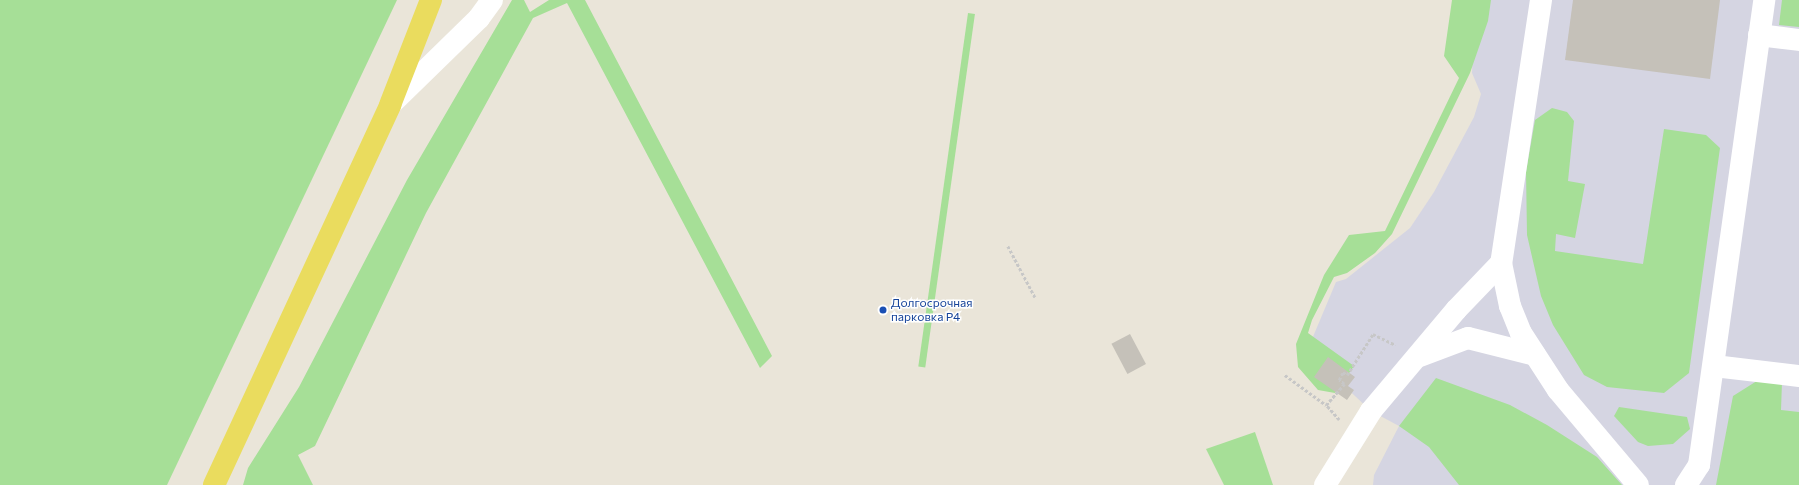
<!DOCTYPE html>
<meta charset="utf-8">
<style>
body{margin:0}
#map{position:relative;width:1799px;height:485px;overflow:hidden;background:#eae5d9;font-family:Commissioner,sans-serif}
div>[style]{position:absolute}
.airport>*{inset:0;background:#d5d5e2}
.green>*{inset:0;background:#a6df97;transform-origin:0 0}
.building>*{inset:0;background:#c5c1b9;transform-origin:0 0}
.path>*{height:2.5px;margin-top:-1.25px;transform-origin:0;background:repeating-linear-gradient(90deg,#c7c7c7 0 3px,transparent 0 5px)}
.minor>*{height:22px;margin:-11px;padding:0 11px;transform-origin:11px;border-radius:11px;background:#fff}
.major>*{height:22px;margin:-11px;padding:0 11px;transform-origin:11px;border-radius:11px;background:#eadc5e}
.dots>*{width:11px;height:11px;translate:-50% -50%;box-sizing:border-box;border:2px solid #fff;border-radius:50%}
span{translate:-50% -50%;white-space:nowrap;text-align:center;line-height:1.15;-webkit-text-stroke:3px #fff;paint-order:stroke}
.transit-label{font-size:12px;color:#164399}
.left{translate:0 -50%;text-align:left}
</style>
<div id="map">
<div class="airport">
<i style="clip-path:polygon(1475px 0,1799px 0,1799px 485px,1373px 485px,1374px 475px,1399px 426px,1371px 411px,1307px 351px,1336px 282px,1346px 279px,1410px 228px,1434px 192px,1474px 117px,1481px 94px,1472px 73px)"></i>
</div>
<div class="green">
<i style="clip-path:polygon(0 0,397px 0,167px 485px,0 485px)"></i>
<i style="clip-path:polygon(512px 0,524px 0,530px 12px,549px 0,585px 0,772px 356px,760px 368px,567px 3px,533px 18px,426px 213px,315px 446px,298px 455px,313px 485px,243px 485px,248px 468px,299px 387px,407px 180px)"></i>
<i style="clip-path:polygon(1452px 0,1491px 0,1488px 21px,1470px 73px,1392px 234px,1375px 253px,1347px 273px,1334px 277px,1312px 320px,1308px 333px,1354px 366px,1335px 393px,1318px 390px,1298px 367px,1296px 344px,1324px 275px,1349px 235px,1385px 231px,1459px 78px,1444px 56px)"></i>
<i style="clip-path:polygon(1782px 0,1799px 0,1799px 27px,1779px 25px)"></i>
<i style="left:968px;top:13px;width:7px;height:357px;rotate:8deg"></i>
<i style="clip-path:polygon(1552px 108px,1567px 112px,1574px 121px,1568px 181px,1585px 184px,1575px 238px,1556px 234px,1555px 251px,1643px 264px,1664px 129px,1706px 135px,1720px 148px,1689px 373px,1664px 393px,1607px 387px,1584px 375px,1553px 325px,1541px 296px,1527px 235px,1526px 172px,1535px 120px)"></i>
<i style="clip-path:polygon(1436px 378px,1510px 405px,1547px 425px,1597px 457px,1622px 485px,1459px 485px,1429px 447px,1399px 426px)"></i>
<i style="clip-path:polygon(1760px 379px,1782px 382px,1781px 410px,1799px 412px,1799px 485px,1716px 485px,1733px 396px)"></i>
<i style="clip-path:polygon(1619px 407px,1687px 417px,1690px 429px,1673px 444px,1648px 446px,1638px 442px,1614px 416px)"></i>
<i style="clip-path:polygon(1255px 432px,1273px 485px,1224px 485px,1206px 449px)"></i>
</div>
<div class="building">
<i style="clip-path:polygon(1573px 0,1720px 0,1710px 79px,1565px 60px)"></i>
<i style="left:1130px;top:334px;width:34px;height:21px;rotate:62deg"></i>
<i style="clip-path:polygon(1328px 357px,1355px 377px,1348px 386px,1354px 390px,1347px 400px,1314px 377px)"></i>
</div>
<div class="path">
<i style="left:1008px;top:246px;width:58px;rotate:62.1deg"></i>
<i style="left:1285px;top:375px;width:51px;rotate:36.2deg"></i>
<i style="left:1339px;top:420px;width:20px;rotate:-131deg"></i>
<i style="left:1326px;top:405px;width:28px;rotate:-49deg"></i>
<i style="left:1344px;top:384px;width:6px;rotate:-141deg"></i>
<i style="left:1339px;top:380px;width:9px;rotate:-63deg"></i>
<i style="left:1343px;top:372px;width:5px;rotate:37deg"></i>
<i style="left:1347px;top:375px;width:49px;rotate:-57.6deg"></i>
<i style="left:1373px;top:334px;width:25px;rotate:26deg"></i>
</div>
<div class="minor">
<i style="left:1541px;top:0;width:266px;rotate:98.6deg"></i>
<i style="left:1501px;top:263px;width:44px;rotate:78.2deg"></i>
<i style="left:1510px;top:306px;width:29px;rotate:68deg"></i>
<i style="left:1521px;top:333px;width:68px;rotate:57deg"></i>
<i style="left:1558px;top:390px;width:124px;rotate:49.9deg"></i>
<i style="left:1759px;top:35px;width:40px;rotate:7.1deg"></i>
<i style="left:390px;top:105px;width:124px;rotate:-44.3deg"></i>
<i style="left:479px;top:18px;width:22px;rotate:-54deg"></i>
<i style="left:1420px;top:356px;width:51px;rotate:-20.6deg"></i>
<i style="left:1468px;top:338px;width:69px;rotate:14.2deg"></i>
<i style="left:1714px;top:366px;width:86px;rotate:6.7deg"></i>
<i style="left:1325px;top:485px;width:87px;rotate:-58.1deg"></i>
<i style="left:1371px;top:411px;width:132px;rotate:-49.9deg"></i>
<i style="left:1456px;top:310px;width:65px;rotate:-46.2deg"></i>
<i style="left:1686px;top:485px;width:24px;rotate:-57deg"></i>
<i style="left:1699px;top:465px;width:470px;rotate:-82deg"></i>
</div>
<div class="major">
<i style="left:214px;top:485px;width:419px;rotate:-65.1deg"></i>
<i style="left:390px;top:105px;width:113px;rotate:-68.7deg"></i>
</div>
<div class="dots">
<i style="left:883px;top:310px;background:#1a4fb4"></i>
</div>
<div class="transit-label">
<span class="left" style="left:891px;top:310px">Долгосрочная<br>парковка P4</span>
</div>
</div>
